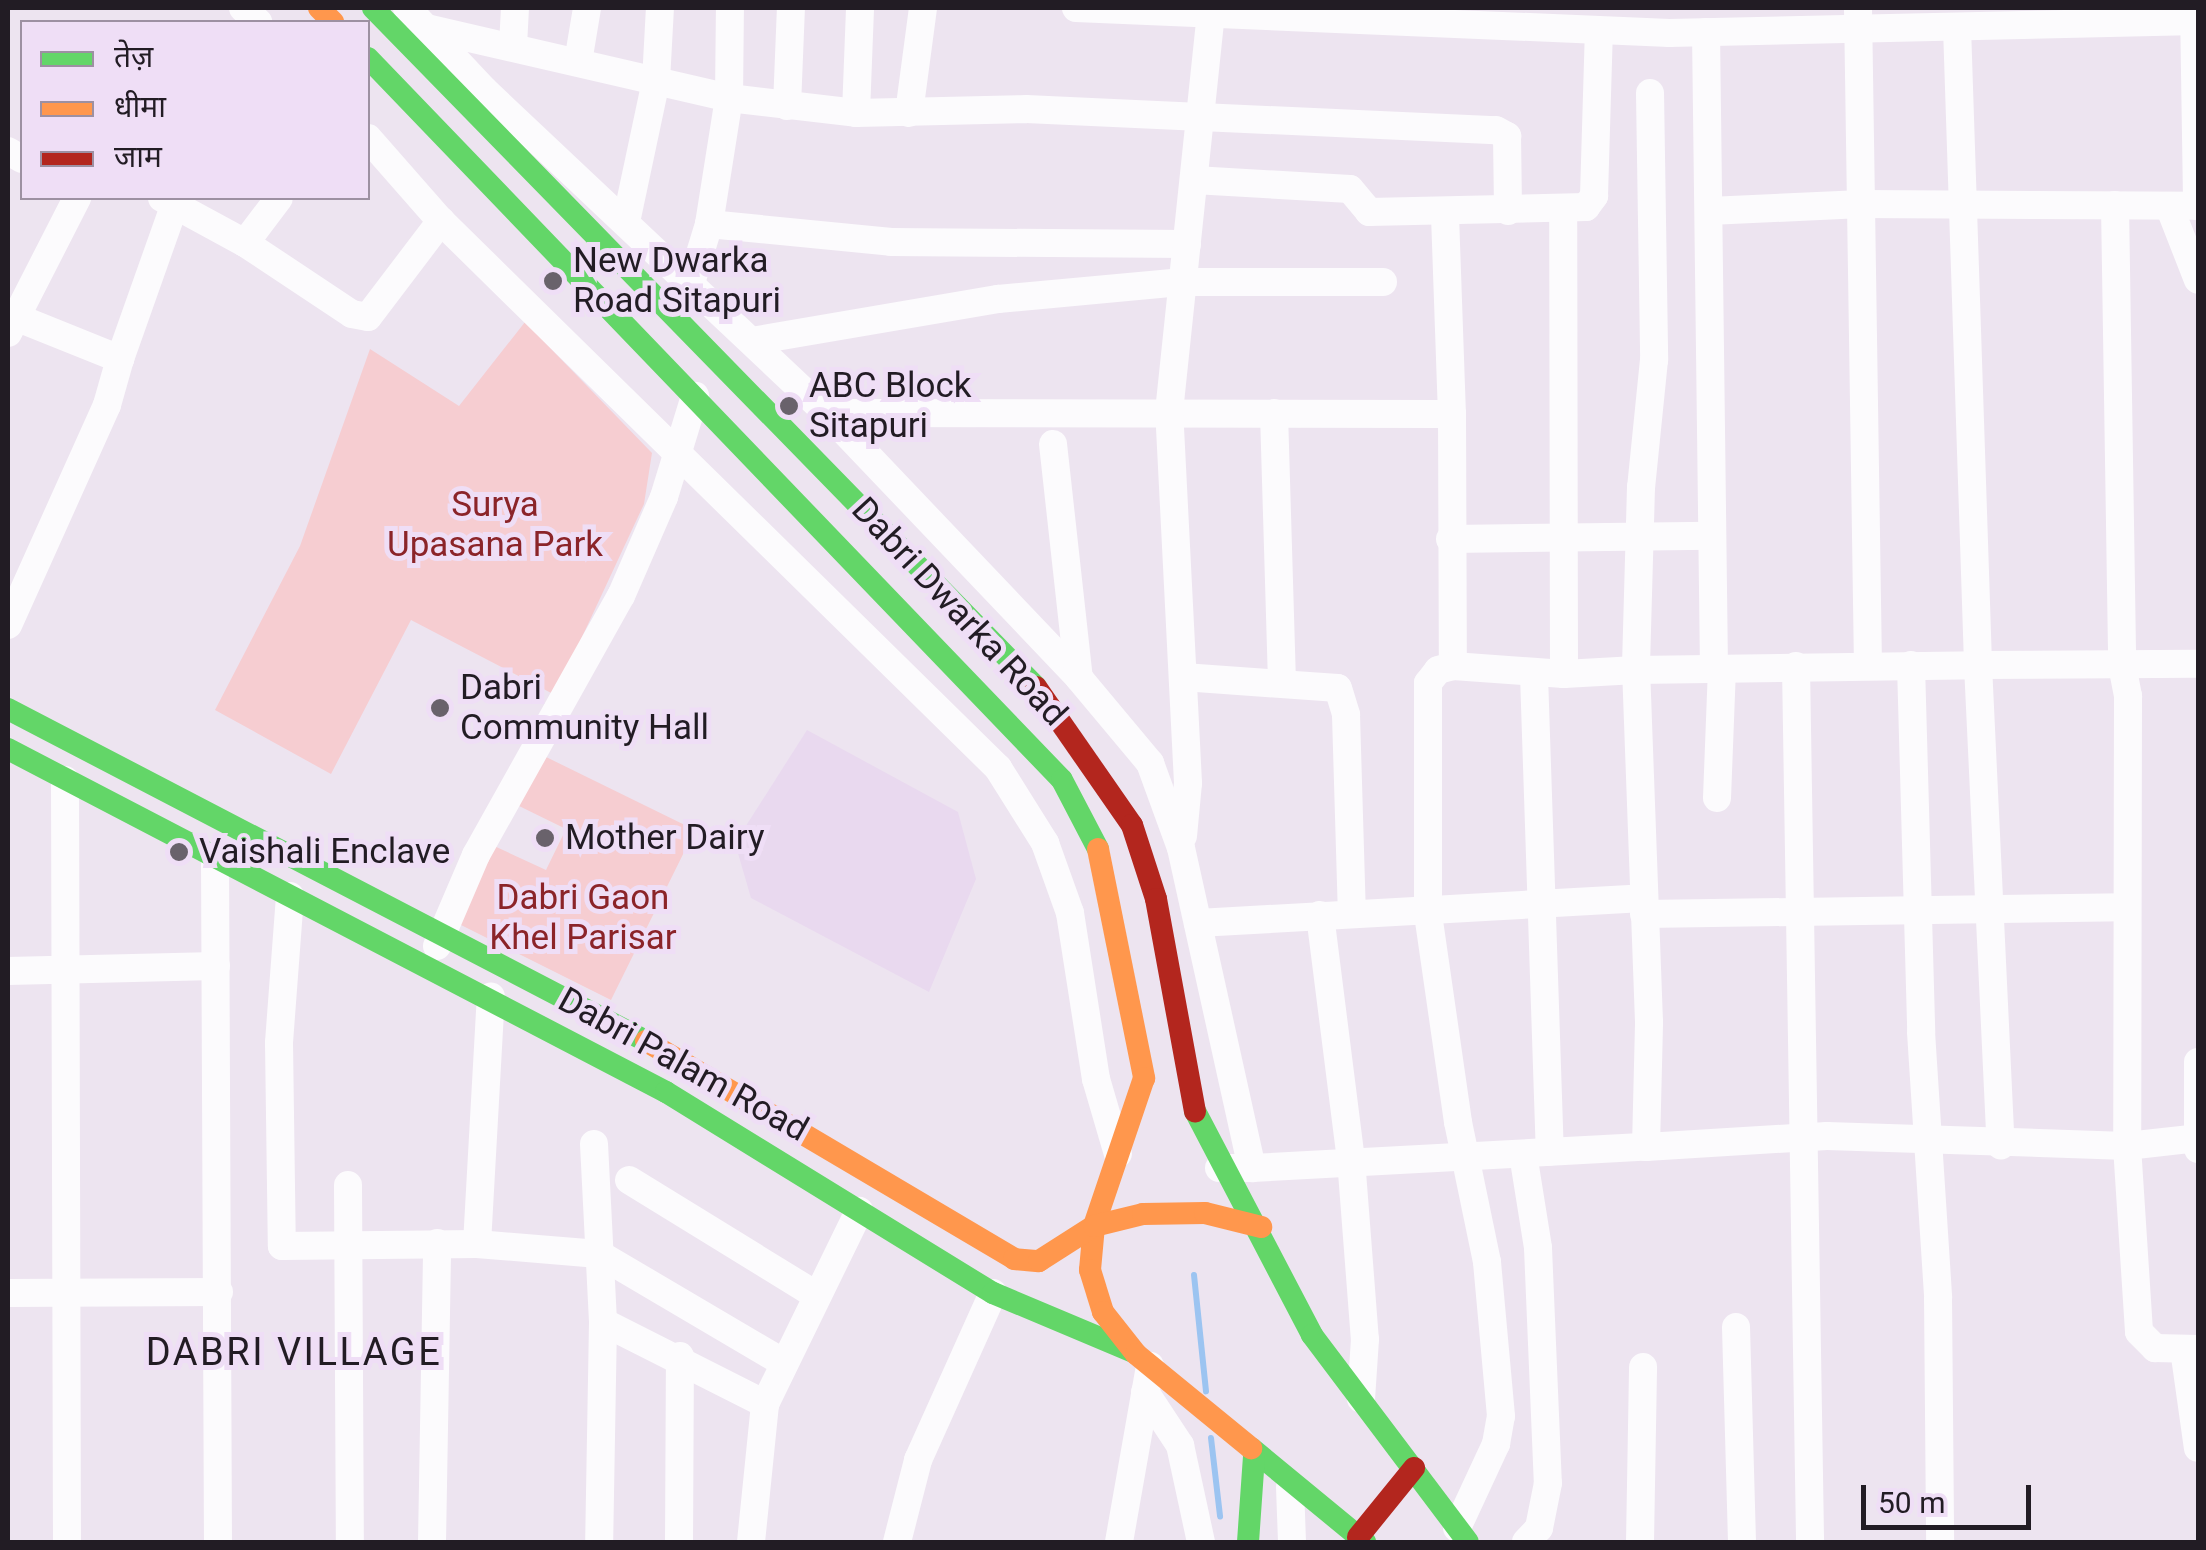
<!DOCTYPE html>
<meta charset="utf-8">
<style>
body{margin:0}
#map{position:relative;width:2206px;height:1550px;overflow:hidden;background:#ede4f0;font-family:Roboto,"Noto Sans Devanagari",sans-serif}
div>[style]{position:absolute}
.built>*{inset:0;background:#e9d9ef}
.green>*{inset:0;background:#f6cdd1}
.stream>*{height:6px;margin:-3px;padding:0 3px;transform-origin:3px;border-radius:3px;background:#9cc4f1}
.street>*{height:28px;margin:-14px;padding:0 14px;transform-origin:14px;border-radius:14px;background:#fcfbfd}
.fast>*{height:22px;margin:-11px;padding:0 11px;transform-origin:11px;border-radius:11px;background:#63d668}
.slow>*{height:22px;margin:-11px;padding:0 11px;transform-origin:11px;border-radius:11px;background:#ff974d}
.jam>*{height:22px;margin:-11px;padding:0 11px;transform-origin:11px;border-radius:11px;background:#b3261e}
.dots>*{width:28px;height:28px;translate:-50% -50%;box-sizing:border-box;border:5px solid #efdef6;border-radius:50%}
span{translate:-50% -50%;white-space:nowrap;text-align:center;line-height:1.15;-webkit-text-stroke:10px #efdef6;paint-order:stroke}
.poi-label{font-size:35px;color:#221c24}
.left{translate:0 -50%;text-align:left}
.park-label{font-size:35px;color:#8b2429}
.street-label{font-size:35px;color:#221c24}
.neighbourhood-label{font-size:38px;color:#221c24;letter-spacing:2.5px}
.frame{position:absolute;inset:0;border:10px solid #221c24;pointer-events:none}
.legend{position:absolute;left:20px;top:20px;width:350px;height:180px;box-sizing:border-box;background:#efdef6;border:2px solid #9d90a2;margin:0;padding:12px 18px;list-style:none;font-size:30px;color:#221c24}
.legend li{display:flex;align-items:center;gap:20px;height:50px}
.legend b{width:50px;border:2px solid #9d90a2}
.scale{position:absolute;left:1861px;top:1485px;width:170px;height:45px;box-sizing:border-box;border:5px solid #221c24;border-top:0;padding-left:12px;font-size:30px;line-height:35px;white-space:nowrap;color:#221c24;-webkit-text-stroke:8px #efdef6;paint-order:stroke}
</style>
<div id="map">
<div class="built">
<i style="clip-path:polygon(807px 730px,958px 812px,976px 879px,929px 992px,751px 898px,735px 843px)"></i>
</div>
<div class="green">
<i style="clip-path:polygon(525px 322px,652px 453px,644px 504px,555px 695px,411px 620px,331px 774px,215px 710px,300px 546px,370px 349px,459px 406px)"></i>
<i style="clip-path:polygon(542px 755px,695px 830px,611px 1000px,455px 922px,492px 845px,546px 870px,566px 829px,517px 805px)"></i>
</div>
<div class="stream">
<i style="left:1194px;top:1275px;width:117px;rotate:84.1deg"></i>
<i style="left:1211px;top:1438px;width:79px;rotate:83.4deg"></i>
</div>
<div class="street">
<i style="left:243px;top:8px;width:21px;rotate:43deg"></i>
<i style="left:407px;top:8px;width:112px;rotate:46.8deg"></i>
<i style="left:484px;top:90px;width:471px;rotate:43.3deg"></i>
<i style="left:827px;top:413px;width:366px;rotate:46.4deg"></i>
<i style="left:1079px;top:678px;width:111px;rotate:50.1deg"></i>
<i style="left:1150px;top:763px;width:90px;rotate:70deg"></i>
<i style="left:1181px;top:848px;width:328px;rotate:77.5deg"></i>
<i style="left:1252px;top:1168px;width:33px;rotate:180deg"></i>
<i style="left:1076px;top:8px;width:594px;rotate:2.41deg"></i>
<i style="left:1669px;top:33px;width:529px;rotate:-1.3deg"></i>
<i style="left:1858px;top:8px;width:655px;rotate:89.13deg"></i>
<i style="left:2194px;top:8px;width:198px;rotate:89.1deg"></i>
<i style="left:1957px;top:27px;width:638px;rotate:88.11deg"></i>
<i style="left:1978px;top:665px;width:220px;rotate:-0.3deg"></i>
<i style="left:426px;top:28px;width:311px;rotate:13deg"></i>
<i style="left:729px;top:98px;width:128px;rotate:6.7deg"></i>
<i style="left:856px;top:113px;width:170px;rotate:-1.3deg"></i>
<i style="left:1026px;top:109px;width:470px;rotate:2.6deg"></i>
<i style="left:1496px;top:130px;width:13px;rotate:29deg"></i>
<i style="left:1507px;top:136px;width:75px;rotate:89.2deg"></i>
<i style="left:1706px;top:32px;width:637px;rotate:89.28deg"></i>
<i style="left:513px;top:46px;width:38px;rotate:-87deg"></i>
<i style="left:578px;top:62px;width:55px;rotate:-80.5deg"></i>
<i style="left:1650px;top:93px;width:267px;rotate:89.1deg"></i>
<i style="left:1654px;top:360px;width:128px;rotate:95.8deg"></i>
<i style="left:1641px;top:487px;width:183px;rotate:91.6deg"></i>
<i style="left:1636px;top:670px;width:342px;rotate:-0.8deg"></i>
<i style="left:1978px;top:665px;width:481px;rotate:87.3deg"></i>
<i style="left:787px;top:106px;width:98px;rotate:-87.7deg"></i>
<i style="left:856px;top:113px;width:105px;rotate:-87.8deg"></i>
<i style="left:909px;top:113px;width:106px;rotate:-82.4deg"></i>
<i style="left:368px;top:138px;width:111px;rotate:48.7deg"></i>
<i style="left:441px;top:221px;width:781px;rotate:44.48deg"></i>
<i style="left:998px;top:768px;width:89px;rotate:57.9deg"></i>
<i style="left:1045px;top:843px;width:74px;rotate:70.3deg"></i>
<i style="left:1070px;top:913px;width:168px;rotate:81.1deg"></i>
<i style="left:1096px;top:1079px;width:78px;rotate:73.7deg"></i>
<i style="left:8px;top:151px;width:16px;rotate:30deg"></i>
<i style="left:1194px;top:180px;width:156px;rotate:3.3deg"></i>
<i style="left:1350px;top:189px;width:30px;rotate:50deg"></i>
<i style="left:1369px;top:212px;width:217px;rotate:-1.3deg"></i>
<i style="left:1586px;top:207px;width:14px;rotate:-54deg"></i>
<i style="left:1594px;top:196px;width:165px;rotate:-88.3deg"></i>
<i style="left:162px;top:198px;width:94px;rotate:28.5deg"></i>
<i style="left:245px;top:243px;width:56px;rotate:-52.9deg"></i>
<i style="left:2115px;top:205px;width:460px;rotate:89.1deg"></i>
<i style="left:2122px;top:665px;width:32px;rotate:79deg"></i>
<i style="left:2128px;top:696px;width:450px;rotate:90.1deg"></i>
<i style="left:2127px;top:1146px;width:186px;rotate:86.3deg"></i>
<i style="left:2139px;top:1332px;width:23px;rotate:45deg"></i>
<i style="left:2155px;top:1348px;width:43px;rotate:1.3deg"></i>
<i style="left:2169px;top:206px;width:79px;rotate:68.6deg"></i>
<i style="left:1709px;top:211px;width:153px;rotate:-2.6deg"></i>
<i style="left:1862px;top:204px;width:336px;rotate:0.3deg"></i>
<i style="left:1445px;top:215px;width:199px;rotate:88deg"></i>
<i style="left:626px;top:222px;width:144px;rotate:-78deg"></i>
<i style="left:656px;top:81px;width:73px;rotate:-86.9deg"></i>
<i style="left:709px;top:224px;width:183px;rotate:5.6deg"></i>
<i style="left:891px;top:242px;width:296px;rotate:0.4deg"></i>
<i style="left:245px;top:243px;width:128px;rotate:33.6deg"></i>
<i style="left:352px;top:314px;width:16px;rotate:11deg"></i>
<i style="left:368px;top:317px;width:121px;rotate:-52.8deg"></i>
<i style="left:687px;top:296px;width:75px;rotate:-73deg"></i>
<i style="left:709px;top:224px;width:128px;rotate:-81deg"></i>
<i style="left:729px;top:98px;width:90px;rotate:-89.4deg"></i>
<i style="left:8px;top:314px;width:121px;rotate:21.9deg"></i>
<i style="left:120px;top:359px;width:48px;rotate:105.8deg"></i>
<i style="left:107px;top:405px;width:241px;rotate:114.2deg"></i>
<i style="left:8px;top:333px;width:152px;rotate:-62.9deg"></i>
<i style="left:752px;top:341px;width:250px;rotate:-9.7deg"></i>
<i style="left:998px;top:299px;width:186px;rotate:-5.3deg"></i>
<i style="left:1183px;top:282px;width:200px"></i>
<i style="left:120px;top:359px;width:171px;rotate:-70.5deg"></i>
<i style="left:827px;top:413px;width:625px;rotate:0.09deg"></i>
<i style="left:1452px;top:414px;width:252px;rotate:89.8deg"></i>
<i style="left:1274px;top:413px;width:267px;rotate:88.3deg"></i>
<i style="left:1053px;top:444px;width:235px;rotate:83.7deg"></i>
<i style="left:1450px;top:539px;width:261px;rotate:-0.7deg"></i>
<i style="left:1911px;top:665px;width:367px;rotate:88.4deg"></i>
<i style="left:1921px;top:1032px;width:266px;rotate:86.3deg"></i>
<i style="left:1938px;top:1297px;width:245px;rotate:89.5deg"></i>
<i style="left:1796px;top:666px;width:876px;rotate:89.08deg"></i>
<i style="left:1534px;top:675px;width:477px;rotate:88.1deg"></i>
<i style="left:1183px;top:677px;width:155px;rotate:4.1deg"></i>
<i style="left:1338px;top:688px;width:28px;rotate:73deg"></i>
<i style="left:1346px;top:715px;width:199px;rotate:88.3deg"></i>
<i style="left:65px;top:780px;width:762px;rotate:89.85deg"></i>
<i style="left:1717px;top:798px;width:129px;rotate:-87.8deg"></i>
<i style="left:1183px;top:836px;width:53px;rotate:-84.6deg"></i>
<i style="left:1188px;top:783px;width:371px;rotate:-92.9deg"></i>
<i style="left:1169px;top:412px;width:400px;rotate:-84deg"></i>
<i style="left:215px;top:859px;width:683px;rotate:89.75deg"></i>
<i style="left:290px;top:896px;width:147px;rotate:94.3deg"></i>
<i style="left:279px;top:1043px;width:203px;rotate:89.2deg"></i>
<i style="left:282px;top:1246px;width:195px;rotate:-0.6deg"></i>
<i style="left:477px;top:1244px;width:122px;rotate:4.7deg"></i>
<i style="left:599px;top:1254px;width:215px;rotate:30.5deg"></i>
<i style="left:1644px;top:914px;width:480px;rotate:-0.8deg"></i>
<i style="left:1320px;top:915px;width:246px;rotate:82.8deg"></i>
<i style="left:1351px;top:1159px;width:181px;rotate:85.6deg"></i>
<i style="left:1365px;top:1339px;width:60px;rotate:93.8deg"></i>
<i style="left:1198px;top:923px;width:446px;rotate:-3.2deg"></i>
<i style="left:437px;top:946px;width:99px;rotate:-66.8deg"></i>
<i style="left:476px;top:855px;width:297px;rotate:-60.8deg"></i>
<i style="left:621px;top:596px;width:108px;rotate:-66.5deg"></i>
<i style="left:664px;top:497px;width:106px;rotate:-72.9deg"></i>
<i style="left:8px;top:971px;width:208px;rotate:-1.4deg"></i>
<i style="left:2198px;top:1062px;width:87px;rotate:90deg"></i>
<i style="left:594px;top:1144px;width:178px;rotate:87.1deg"></i>
<i style="left:603px;top:1322px;width:220px;rotate:91deg"></i>
<i style="left:1646px;top:1147px;width:181px;rotate:-3.5deg"></i>
<i style="left:1827px;top:1136px;width:300px;rotate:1.9deg"></i>
<i style="left:2127px;top:1146px;width:71px;rotate:-6.4deg"></i>
<i style="left:1523px;top:1154px;width:95px;rotate:80.9deg"></i>
<i style="left:1538px;top:1248px;width:235px;rotate:87.6deg"></i>
<i style="left:1548px;top:1483px;width:46px;rotate:101.3deg"></i>
<i style="left:1539px;top:1528px;width:19px;rotate:133deg"></i>
<i style="left:1252px;top:1168px;width:395px;rotate:-3.1deg"></i>
<i style="left:1646px;top:1147px;width:125px;rotate:-88.6deg"></i>
<i style="left:1649px;top:1022px;width:352px;rotate:-92.1deg"></i>
<i style="left:1636px;top:670px;width:72px;rotate:176.8deg"></i>
<i style="left:1564px;top:674px;width:466px;rotate:-90.1deg"></i>
<i style="left:629px;top:1180px;width:220px;rotate:31.6deg"></i>
<i style="left:348px;top:1185px;width:357px;rotate:89.7deg"></i>
<i style="left:477px;top:1244px;width:248px;rotate:-86.8deg"></i>
<i style="left:8px;top:1293px;width:211px;rotate:-0.3deg"></i>
<i style="left:603px;top:1322px;width:182px;rotate:26.8deg"></i>
<i style="left:1736px;top:1327px;width:215px;rotate:88.4deg"></i>
<i style="left:2184px;top:1349px;width:100px;rotate:82deg"></i>
<i style="left:1145px;top:1392px;width:64px;rotate:56.6deg"></i>
<i style="left:1180px;top:1445px;width:99px;rotate:77.8deg"></i>
<i style="left:1290px;top:1487px;width:55px;rotate:87.9deg"></i>
<i style="left:1457px;top:1528px;width:93px;rotate:-65.1deg"></i>
<i style="left:1496px;top:1444px;width:28px;rotate:-80deg"></i>
<i style="left:1501px;top:1416px;width:155px;rotate:-95.2deg"></i>
<i style="left:1487px;top:1262px;width:143px;rotate:-101.7deg"></i>
<i style="left:1458px;top:1122px;width:211px;rotate:-98.2deg"></i>
<i style="left:1428px;top:913px;width:230px;rotate:-90deg"></i>
<i style="left:1428px;top:683px;width:16px;rotate:-52deg"></i>
<i style="left:1438px;top:670px;width:16px;rotate:-15deg"></i>
<i style="left:1453px;top:666px;width:111px;rotate:4.1deg"></i>
<i style="left:432px;top:1542px;width:299px;rotate:-89deg"></i>
<i style="left:679px;top:1542px;width:186px;rotate:-89.7deg"></i>
<i style="left:751px;top:1542px;width:139px;rotate:-84.2deg"></i>
<i style="left:765px;top:1404px;width:215px;rotate:-64deg"></i>
<i style="left:897px;top:1542px;width:85px;rotate:-75.6deg"></i>
<i style="left:918px;top:1460px;width:183px;rotate:-65.8deg"></i>
<i style="left:1119px;top:1542px;width:179px;rotate:-80deg"></i>
<i style="left:1640px;top:1542px;width:175px;rotate:-89deg"></i>
</div>
<div class="fast">
<i style="left:373px;top:8px;width:949px;rotate:45.68deg"></i>
<i style="left:368px;top:58px;width:1001px;rotate:46.13deg"></i>
<i style="left:1062px;top:780px;width:78px;rotate:62.4deg"></i>
<i style="left:8px;top:709px;width:719px;rotate:27.49deg"></i>
<i style="left:8px;top:749px;width:742px;rotate:27.53deg"></i>
<i style="left:666px;top:1092px;width:384px;rotate:31.6deg"></i>
<i style="left:993px;top:1293px;width:150px;rotate:22.8deg"></i>
<i style="left:1195px;top:1111px;width:253px;rotate:62.4deg"></i>
<i style="left:1312px;top:1335px;width:259px;rotate:53deg"></i>
<i style="left:1251px;top:1448px;width:148px;rotate:39.5deg"></i>
<i style="left:1248px;top:1542px;width:85px;rotate:-86deg"></i>
</div>
<div class="slow">
<i style="left:319px;top:8px;width:20px;rotate:45deg"></i>
<i style="left:1098px;top:849px;width:234px;rotate:78.6deg"></i>
<i style="left:1144px;top:1078px;width:156px;rotate:108.7deg"></i>
<i style="left:1094px;top:1226px;width:44px;rotate:95.2deg"></i>
<i style="left:1090px;top:1270px;width:44px;rotate:72.8deg"></i>
<i style="left:1103px;top:1312px;width:53px;rotate:51.8deg"></i>
<i style="left:1136px;top:1354px;width:149px;rotate:39.3deg"></i>
<i style="left:646px;top:1041px;width:428px;rotate:30.6deg"></i>
<i style="left:1014px;top:1259px;width:25px;rotate:5deg"></i>
<i style="left:1039px;top:1261px;width:65px;rotate:-32.5deg"></i>
<i style="left:1094px;top:1226px;width:50px;rotate:-13.8deg"></i>
<i style="left:1143px;top:1214px;width:62px;rotate:-0.9deg"></i>
<i style="left:1205px;top:1213px;width:58px;rotate:14deg"></i>
</div>
<div class="jam">
<i style="left:1036px;top:687px;width:168px;rotate:55.2deg"></i>
<i style="left:1132px;top:825px;width:78px;rotate:72deg"></i>
<i style="left:1156px;top:899px;width:216px;rotate:79.6deg"></i>
<i style="left:1358px;top:1537px;width:89px;rotate:-50.9deg"></i>
</div>
<div class="dots">
<i style="left:553px;top:281px;background:#69626b"></i>
<i style="left:789px;top:406px;background:#69626b"></i>
<i style="left:440px;top:708px;background:#69626b"></i>
<i style="left:545px;top:838px;background:#69626b"></i>
<i style="left:179px;top:852px;background:#69626b"></i>
</div>
<div class="poi-label">
<span class="left" style="left:573px;top:281px">New Dwarka<br>Road Sitapuri</span>
<span class="left" style="left:809px;top:406px">ABC Block<br>Sitapuri</span>
<span class="left" style="left:460px;top:708px">Dabri<br>Community Hall</span>
<span class="left" style="left:565px;top:838px">Mother Dairy</span>
<span class="left" style="left:199px;top:852px">Vaishali Enclave</span>
</div>
<div class="park-label">
<span style="left:495px;top:525px">Surya<br>Upasana Park</span>
<span style="left:583px;top:918px">Dabri Gaon<br>Khel Parisar</span>
</div>
<div class="street-label">
<span style="left:959px;top:612px;rotate:47deg">Dabri Dwarka Road</span>
<span style="left:683px;top:1065px;rotate:29deg">Dabri Palam Road</span>
</div>
<div class="neighbourhood-label">
<span style="left:294px;top:1353px">DABRI VILLAGE</span>
</div>
<div class="frame"></div>
<ul class="legend">
<li><b style="height:12px;background:#63d668"></b>तेज़</li>
<li><b style="height:12px;background:#ff974d"></b>धीमा</li>
<li><b style="height:12px;background:#b3261e"></b>जाम</li>
</ul>
<div class="scale">50 m</div>
</div>
